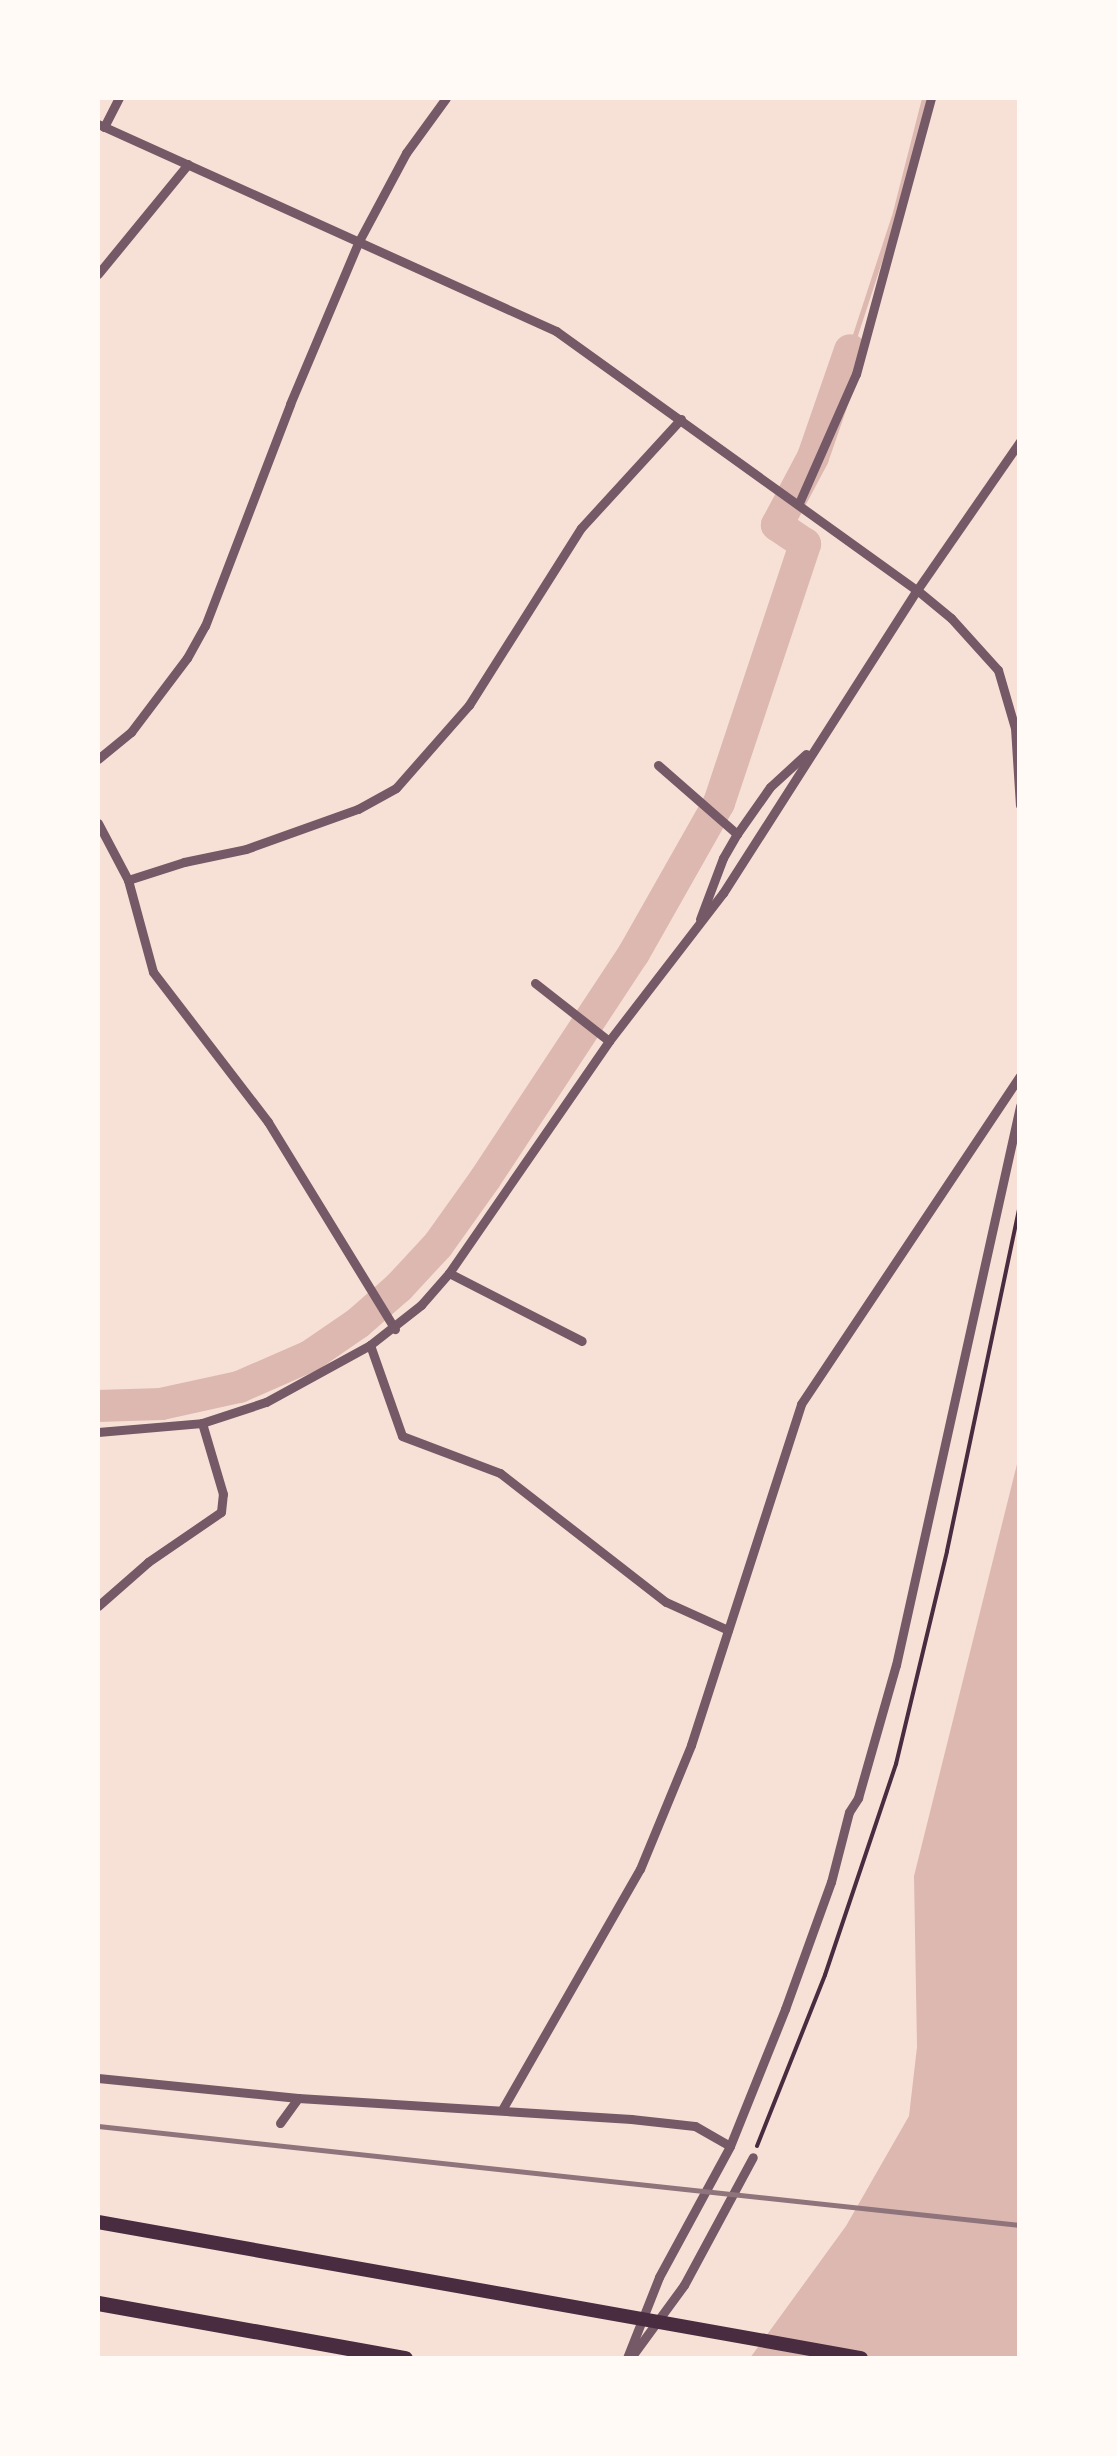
<!DOCTYPE html>
<style>
body{margin:0}
#map{position:relative;width:1117px;height:2456px;overflow:hidden;background:#f7e1d7;font-family:"PT Serif",serif}
div>[style]{position:absolute}
.water>*{inset:0;background:#dcb8b0}
.stream>*{height:5px;margin:-2.5px;padding:0 2.5px;transform-origin:2.5px;border-radius:2.5px;background:#dcb8b0}
.river>*{height:32px;margin:-16px;padding:0 16px;transform-origin:16px;border-radius:16px;background:#dcb8b0}
.path>*{height:4px;margin:-2px;padding:0 2px;transform-origin:2px;border-radius:2px;background:#4a2c40}
.minor>*{height:9px;margin:-4.5px;padding:0 4.5px;transform-origin:4.5px;border-radius:4.5px;background:#755966}
.trunk>*{height:14px;margin:-7px;padding:0 7px;transform-origin:7px;border-radius:7px;background:#4a2c40}
.motorway>*{height:15px;margin:-7.5px;padding:0 7.5px;transform-origin:7.5px;border-radius:7.5px;background:#4a2c40}
.rail>*{height:5px;margin:-2.5px;padding:0 2.5px;transform-origin:2.5px;border-radius:2.5px;background:#8f747c}
span{translate:-50% -50%;white-space:nowrap;text-align:center;line-height:1.15;-webkit-text-stroke:8px #fffaf5;paint-order:stroke}
.frame{position:absolute;inset:0;border:100px solid #fffaf5;pointer-events:none}
</style>
<div id="map">
<div class="water">
<i style="clip-path:polygon(1019px 1456px,1019px 2358px,750px 2358px,846px 2226px,909px 2116px,917px 2047px,914px 1876px)"></i>
</div>
<div class="stream">
<i style="left:850px;top:350px;width:145px;rotate:-71.9deg"></i>
<i style="left:895px;top:212px;width:118px;rotate:-75.7deg"></i>
</div>
<div class="river">
<i style="left:98px;top:1406px;width:63px;rotate:-1.8deg"></i>
<i style="left:161px;top:1404px;width:80px;rotate:-12.3deg"></i>
<i style="left:239px;top:1387px;width:77px;rotate:-23.6deg"></i>
<i style="left:310px;top:1356px;width:58px;rotate:-34.5deg"></i>
<i style="left:358px;top:1323px;width:55px;rotate:-41.3deg"></i>
<i style="left:399px;top:1287px;width:57px;rotate:-47.1deg"></i>
<i style="left:438px;top:1245px;width:81px;rotate:-54.5deg"></i>
<i style="left:485px;top:1179px;width:271px;rotate:-56.6deg"></i>
<i style="left:634px;top:953px;width:172px;rotate:-60.5deg"></i>
<i style="left:719px;top:803px;width:273px;rotate:-71.6deg"></i>
<i style="left:805px;top:544px;width:34px;rotate:-146deg"></i>
<i style="left:777px;top:525px;width:77px;rotate:-62.1deg"></i>
<i style="left:813px;top:457px;width:113px;rotate:-70.9deg"></i>
</div>
<div class="path">
<i style="left:757px;top:2146px;width:184px;rotate:-68.3deg"></i>
<i style="left:825px;top:1975px;width:223px;rotate:-71.4deg"></i>
<i style="left:896px;top:1764px;width:219px;rotate:-76.5deg"></i>
<i style="left:947px;top:1551px;width:355px;rotate:-78.1deg"></i>
</div>
<div class="minor">
<i style="left:98px;top:124px;width:503px;rotate:24.32deg"></i>
<i style="left:556px;top:331px;width:444px;rotate:35.7deg"></i>
<i style="left:917px;top:590px;width:44px;rotate:39.5deg"></i>
<i style="left:951px;top:618px;width:70px;rotate:47.9deg"></i>
<i style="left:998px;top:670px;width:60px;rotate:73.7deg"></i>
<i style="left:1015px;top:728px;width:77px;rotate:86.3deg"></i>
<i style="left:104px;top:127px;width:33px;rotate:-63deg"></i>
<i style="left:98px;top:274px;width:142px;rotate:-50.7deg"></i>
<i style="left:799px;top:503px;width:141px;rotate:-66.2deg"></i>
<i style="left:856px;top:374px;width:286px;rotate:-74.8deg"></i>
<i style="left:98px;top:759px;width:43px;rotate:-39.3deg"></i>
<i style="left:131px;top:732px;width:93px;rotate:-52.9deg"></i>
<i style="left:187px;top:658px;width:37px;rotate:-61deg"></i>
<i style="left:205px;top:626px;width:238px;rotate:-69deg"></i>
<i style="left:290px;top:404px;width:177px;rotate:-67.1deg"></i>
<i style="left:359px;top:241px;width:100px;rotate:-61.9deg"></i>
<i style="left:406px;top:153px;width:68px;rotate:-54deg"></i>
<i style="left:658px;top:765px;width:105px;rotate:41.1deg"></i>
<i style="left:98px;top:823px;width:64px;rotate:62.2deg"></i>
<i style="left:128px;top:880px;width:95px;rotate:74.8deg"></i>
<i style="left:153px;top:972px;width:189px;rotate:52.5deg"></i>
<i style="left:268px;top:1122px;width:243px;rotate:58.5deg"></i>
<i style="left:128px;top:880px;width:59px;rotate:-17.8deg"></i>
<i style="left:184px;top:862px;width:63px;rotate:-11.8deg"></i>
<i style="left:246px;top:849px;width:119px;rotate:-19.7deg"></i>
<i style="left:358px;top:809px;width:43px;rotate:-28.9deg"></i>
<i style="left:396px;top:788px;width:111px;rotate:-48.7deg"></i>
<i style="left:469px;top:705px;width:209px;rotate:-57.7deg"></i>
<i style="left:581px;top:528px;width:148px;rotate:-47.5deg"></i>
<i style="left:700px;top:919px;width:65px;rotate:-69.3deg"></i>
<i style="left:723px;top:858px;width:28px;rotate:-60deg"></i>
<i style="left:737px;top:834px;width:57px;rotate:-54.9deg"></i>
<i style="left:770px;top:787px;width:49px;rotate:-42.5deg"></i>
<i style="left:535px;top:983px;width:94px;rotate:38.1deg"></i>
<i style="left:449px;top:1273px;width:149px;rotate:27.1deg"></i>
<i style="left:370px;top:1345px;width:96px;rotate:70.6deg"></i>
<i style="left:402px;top:1436px;width:105px;rotate:20.7deg"></i>
<i style="left:500px;top:1473px;width:210px;rotate:37.9deg"></i>
<i style="left:666px;top:1602px;width:68px;rotate:24.3deg"></i>
<i style="left:98px;top:1432px;width:104px;rotate:-4.9deg"></i>
<i style="left:202px;top:1423px;width:67px;rotate:-18.2deg"></i>
<i style="left:266px;top:1402px;width:119px;rotate:-28.7deg"></i>
<i style="left:370px;top:1345px;width:65px;rotate:-38.1deg"></i>
<i style="left:421px;top:1305px;width:43px;rotate:-48.8deg"></i>
<i style="left:449px;top:1273px;width:282px;rotate:-55.4deg"></i>
<i style="left:609px;top:1041px;width:187px;rotate:-52.4deg"></i>
<i style="left:723px;top:893px;width:360px;rotate:-57.4deg"></i>
<i style="left:917px;top:590px;width:181px;rotate:-55.3deg"></i>
<i style="left:98px;top:1606px;width:67px;rotate:-41.3deg"></i>
<i style="left:148px;top:1562px;width:88px;rotate:-34.4deg"></i>
<i style="left:221px;top:1512px;width:18px;rotate:-84deg"></i>
<i style="left:223px;top:1494px;width:74px;rotate:-106.5deg"></i>
<i style="left:98px;top:2078px;width:201px;rotate:5.7deg"></i>
<i style="left:298px;top:2098px;width:334px;rotate:3.6deg"></i>
<i style="left:631px;top:2119px;width:64px;rotate:6.2deg"></i>
<i style="left:695px;top:2126px;width:40px;rotate:29.7deg"></i>
<i style="left:503px;top:2108px;width:275px;rotate:-60.2deg"></i>
<i style="left:640px;top:1869px;width:134px;rotate:-67.6deg"></i>
<i style="left:691px;top:1745px;width:358px;rotate:-72.1deg"></i>
<i style="left:801px;top:1404px;width:394px;rotate:-56.3deg"></i>
<i style="left:280px;top:2123px;width:31px;rotate:-54deg"></i>
<i style="left:632px;top:2356px;width:88px;rotate:-53.8deg"></i>
<i style="left:684px;top:2285px;width:145px;rotate:-61.7deg"></i>
<i style="left:627px;top:2358px;width:87px;rotate:-68.4deg"></i>
<i style="left:659px;top:2277px;width:149px;rotate:-61.5deg"></i>
<i style="left:730px;top:2146px;width:148px;rotate:-68.1deg"></i>
<i style="left:785px;top:2009px;width:135px;rotate:-70.1deg"></i>
<i style="left:831px;top:1882px;width:72px;rotate:-75.6deg"></i>
<i style="left:849px;top:1812px;width:17px;rotate:-57deg"></i>
<i style="left:858px;top:1798px;width:138px;rotate:-74.1deg"></i>
<i style="left:896px;top:1665px;width:573px;rotate:-77.49deg"></i>
</div>
<div class="trunk">
<i style="left:98px;top:2222px;width:775px;rotate:10.11deg"></i>
</div>
<div class="motorway">
<i style="left:98px;top:2303px;width:312px;rotate:10.2deg"></i>
</div>
<div class="rail">
<i style="left:98px;top:2126px;width:927px;rotate:6.13deg"></i>
</div>
<div class="frame"></div>
</div>
